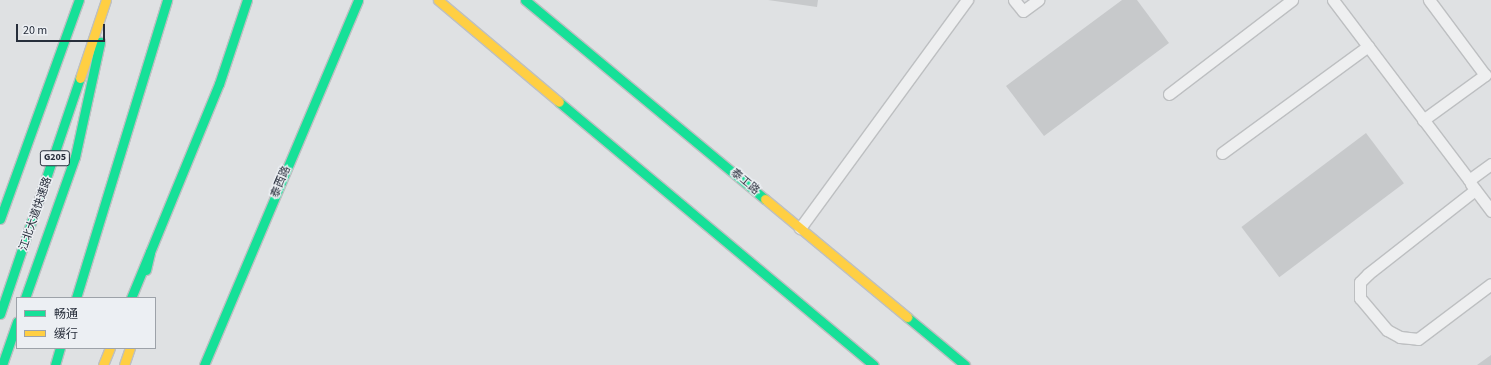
<!DOCTYPE html>
<meta charset="utf-8">
<style>
body{margin:0}
#map{position:relative;width:1491px;height:365px;overflow:hidden;background:#dfe1e3;font-family:"Source Sans 3","Noto Sans SC",sans-serif}
div>[style]{position:absolute}
.building>*{inset:0;background:#c7c9cb;transform-origin:0 0}
.roads{filter:drop-shadow(1px 0 #bdbfc1) drop-shadow(-1px 0 #bdbfc1) drop-shadow(0 1px #bdbfc1) drop-shadow(0 -1px #bdbfc1)}
.lane>*{height:11px;margin:-5.5px;padding:0 5.5px;transform-origin:5.5px;border-radius:5.5px;background:#eeeff0}
.fast>*{height:9px;margin:-4.5px;padding:0 4.5px;transform-origin:4.5px;border-radius:4.5px;background:#16e098}
.slow>*{height:9px;margin:-4.5px;padding:0 4.5px;transform-origin:4.5px;border-radius:4.5px;background:#ffcf43}
span{translate:-50% -50%;white-space:nowrap;text-align:center;line-height:1.15;-webkit-text-stroke:3px #eceff3;paint-order:stroke}
.shield-label span{padding:1px 3px;background:#eceff3;border:1px solid;border-radius:3px;-webkit-text-stroke-width:0}
.shield-label{font-size:10px;color:#272e3b;font-weight:700}
.street-label{font-size:11px;color:#272e3b}
.legend{position:absolute;left:16px;top:297px;width:140px;height:52px;box-sizing:border-box;background:#eceff3;border:1px solid #9da2a9;margin:0;padding:5px 7px;list-style:none;font-size:12px;color:#272e3b}
.legend li{display:flex;align-items:center;gap:8px;height:20px}
.legend b{width:20px;border:1px solid #9da2a9}
.scale{position:absolute;left:16px;top:24px;width:89px;height:18px;box-sizing:border-box;border:2px solid #272e3b;border-top:0;padding-left:5px;font-size:12px;line-height:14px;white-space:nowrap;color:#272e3b;-webkit-text-stroke:3px #eceff3;paint-order:stroke}
</style>
<div id="map">
<div class="building">
<i style="clip-path:polygon(768px 0,818px 0,817px 7px)"></i>
<i style="clip-path:polygon(1122px 0,1137px 0,1169px 43px,1044px 136px,1006px 86px)"></i>
<i style="left:1366px;top:133px;width:63px;height:156px;rotate:53deg"></i>
<i style="clip-path:polygon(1491px 355px,1491px 365px,1477px 365px)"></i>
</div>
<div class="roads">
<div class="lane">
<i style="left:1014px;top:0;width:14px;rotate:51deg"></i>
<i style="left:1023px;top:11px;width:19px;rotate:-36deg"></i>
<i style="left:1333px;top:0;width:226px;rotate:52.9deg"></i>
<i style="left:1469px;top:180px;width:27px;rotate:-36deg"></i>
<i style="left:1169px;top:94px;width:155px;rotate:-37.4deg"></i>
<i style="left:1423px;top:120px;width:77px;rotate:-36deg"></i>
<i style="left:1485px;top:75px;width:94px;rotate:-126.7deg"></i>
<i style="left:1222px;top:153px;width:181px;rotate:-36.2deg"></i>
<i style="left:1471px;top:184px;width:34px;rotate:53deg"></i>
<i style="left:1475px;top:190px;width:136px;rotate:141.9deg"></i>
<i style="left:1368px;top:274px;width:11px;rotate:135deg"></i>
<i style="left:1360px;top:282px;width:16px;rotate:90deg"></i>
<i style="left:1360px;top:298px;width:42px;rotate:49.8deg"></i>
<i style="left:1387px;top:330px;width:15px;rotate:28deg"></i>
<i style="left:1400px;top:337px;width:18px;rotate:6deg"></i>
<i style="left:1418px;top:339px;width:91px;rotate:-37deg"></i>
<i style="left:800px;top:228px;width:283px;rotate:-53.8deg"></i>
</div>
<div class="fast">
<i style="left:525px;top:0;width:312px;rotate:39.7deg"></i>
<i style="left:559px;top:102px;width:410px;rotate:39.9deg"></i>
<i style="left:0;top:219px;width:233px;rotate:-70.2deg"></i>
<i style="left:146px;top:270px;width:18px;rotate:-77deg"></i>
<i style="left:150px;top:252px;width:182px;rotate:-67.7deg"></i>
<i style="left:219px;top:84px;width:89px;rotate:-71.6deg"></i>
<i style="left:25px;top:298px;width:150px;rotate:-70.5deg"></i>
<i style="left:75px;top:157px;width:118px;rotate:-77.7deg"></i>
<i style="left:76px;top:298px;width:312px;rotate:-73deg"></i>
<i style="left:131px;top:298px;width:50px;rotate:-67.6deg"></i>
<i style="left:0;top:314px;width:249px;rotate:-71.3deg"></i>
<i style="left:907px;top:317px;width:75px;rotate:39.6deg"></i>
<i style="left:2px;top:365px;width:46px;rotate:-70.8deg"></i>
<i style="left:55px;top:365px;width:18px;rotate:-74deg"></i>
<i style="left:204px;top:365px;width:396px;rotate:-67.1deg"></i>
</div>
<div class="slow">
<i style="left:438px;top:0;width:158px;rotate:40.1deg"></i>
<i style="left:80px;top:78px;width:82px;rotate:-71.6deg"></i>
<i style="left:765px;top:199px;width:185px;rotate:39.7deg"></i>
<i style="left:103px;top:365px;width:18px;rotate:-68deg"></i>
<i style="left:124px;top:365px;width:18px;rotate:-71deg"></i>
</div>
</div>
<div class="shield-label">
<span style="left:55px;top:158px">G205</span>
</div>
<div class="street-label">
<span style="left:281px;top:182px;rotate:-67deg">泰西路</span>
<span style="left:745px;top:182px;rotate:40deg">泰工路</span>
<span style="left:36px;top:214px;rotate:-71deg">江北大道快速路</span>
</div>
<ul class="legend">
<li><b style="height:5px;background:#16e098"></b>畅通</li>
<li><b style="height:5px;background:#ffcf43"></b>缓行</li>
</ul>
<div class="scale">20 m</div>
</div>
